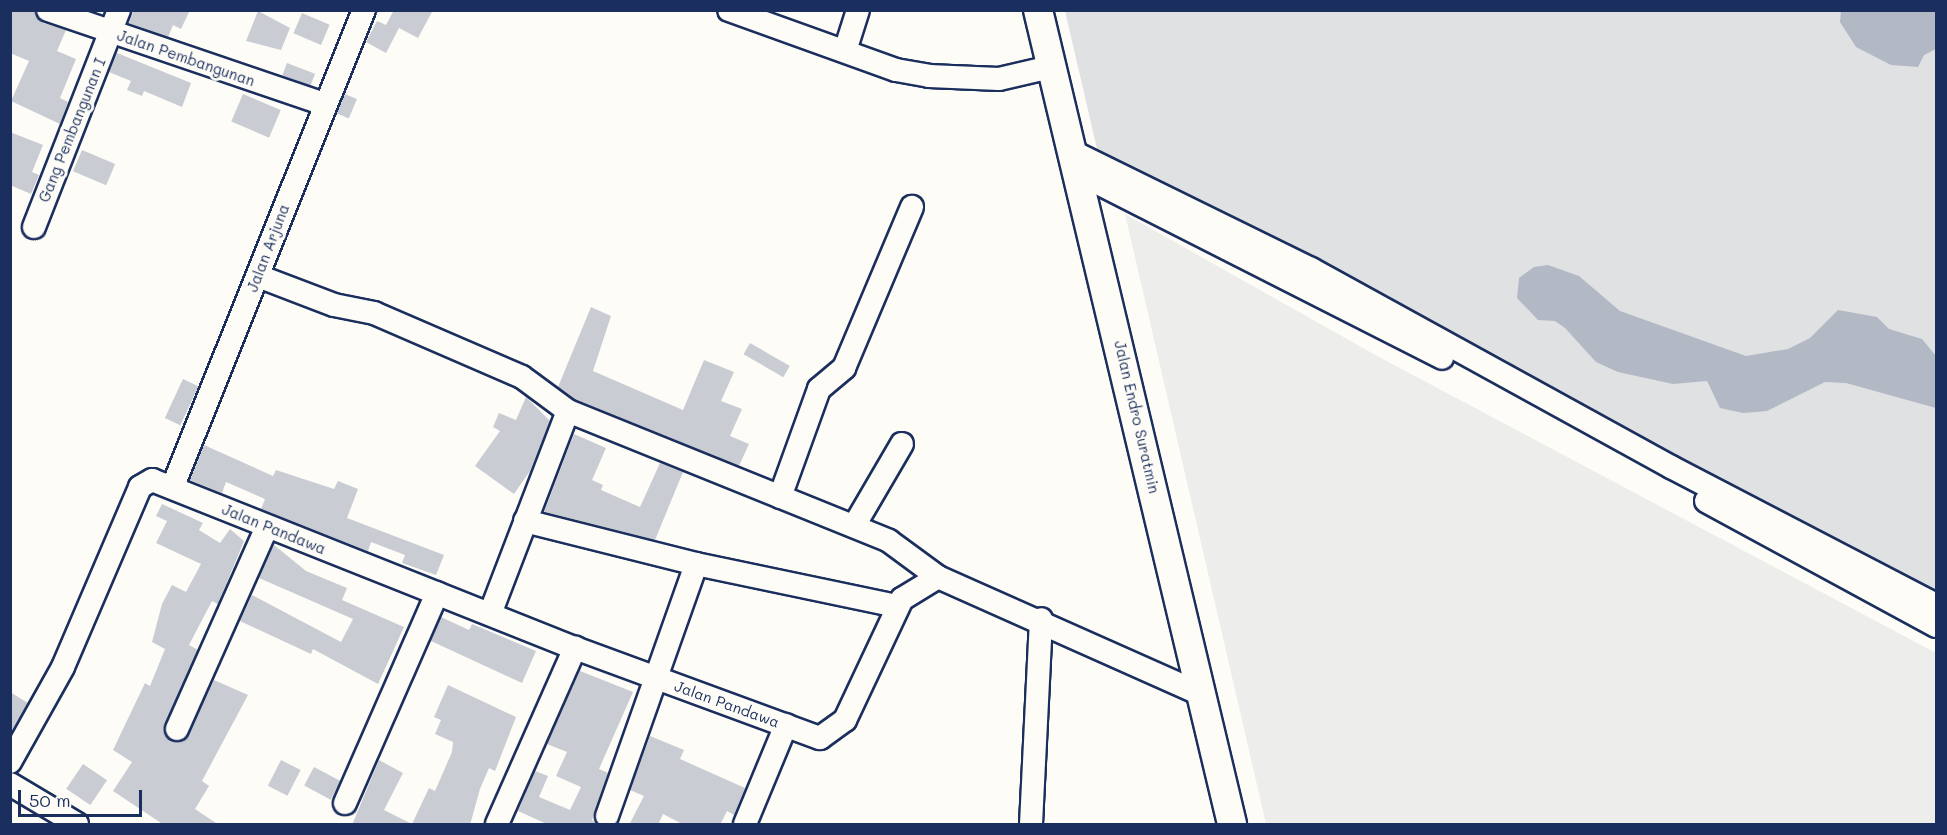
<!DOCTYPE html>
<style>
body{margin:0}
#map{position:relative;width:1947px;height:835px;overflow:hidden;background:#fdfcf7;font-family:Mali,sans-serif}
div>[style]{position:absolute}
.built>*{inset:0;background:#edeeec}
.green>*{inset:0;background:#e0e1e3}
.water>*{inset:0;background:#b3b8c5}
.building>*{inset:0;background:#c9ccd3;transform-origin:0 0}
.roads{filter:drop-shadow(2px 0 #1b2f5e) drop-shadow(-2px 0 #1b2f5e) drop-shadow(0 2px #1b2f5e) drop-shadow(0 -2px #1b2f5e)}
.minor>*{height:22px;margin:-11px;padding:0 11px;transform-origin:11px;border-radius:11px;background:#fdfcf7}
.major>*{height:28px;margin:-14px;padding:0 14px;transform-origin:14px;border-radius:14px;background:#fdfcf7}
span{translate:-50% -50%;white-space:nowrap;text-align:center;line-height:1.15;-webkit-text-stroke:6px #fdfcf7;paint-order:stroke}
.street-label{font-size:15px;color:#1b2f5e}
.frame{position:absolute;inset:0;border:12px solid #1b2f5e;pointer-events:none}
.scale{position:absolute;left:18px;top:790px;width:124px;height:27px;box-sizing:border-box;border:3px solid #1b2f5e;border-top:0;padding-left:8px;font-size:18px;line-height:21px;white-space:nowrap;color:#1b2f5e;-webkit-text-stroke:4px #fdfcf7;paint-order:stroke}
</style>
<div id="map">
<div class="built">
<i style="clip-path:polygon(1125px 214px,1379px 357px,1936px 653px,1936px 824px,1266px 824px)"></i>
</div>
<div class="green">
<i style="clip-path:polygon(1065px 11px,1936px 11px,1936px 616px,1104px 179px)"></i>
</div>
<div class="water">
<i style="clip-path:polygon(1841px 11px,1936px 11px,1936px 49px,1924px 55px,1918px 67px,1891px 65px,1856px 47px,1840px 22px)"></i>
<i style="clip-path:polygon(1548px 265px,1579px 276px,1620px 311px,1746px 356px,1788px 349px,1810px 338px,1838px 310px,1877px 317px,1889px 329px,1922px 339px,1936px 356px,1936px 408px,1846px 383px,1825px 382px,1767px 411px,1743px 413px,1720px 408px,1707px 381px,1673px 384px,1618px 372px,1596px 362px,1565px 328px,1555px 321px,1538px 320px,1517px 298px,1519px 278px,1534px 267px)"></i>
</div>
<div class="building">
<i style="clip-path:polygon(10px 10px,35px 10px,43px 23px,66px 30px,57px 51px,76px 59px,60px 98px,68px 102px,60px 124px,11px 101px,29px 61px,10px 53px)"></i>
<i style="clip-path:polygon(134px 10px,190px 10px,181px 29px,173px 25px,168px 37px,129px 23px)"></i>
<i style="clip-path:polygon(394px 10px,433px 10px,418px 38px,399px 28px,386px 53px,366px 42px,377px 21px,386px 25px)"></i>
<i style="clip-path:polygon(258px 11px,290px 28px,281px 50px,246px 41px)"></i>
<i style="left:302px;top:13px;width:30px;height:22px;rotate:23deg"></i>
<i style="clip-path:polygon(117px 53px,191px 83px,182px 107px,144px 91px,142px 96px,127px 90px,131px 81px,109px 72px)"></i>
<i style="left:287px;top:63px;width:30px;height:13px;rotate:21deg"></i>
<i style="left:243px;top:94px;width:41px;height:30px;rotate:23deg"></i>
<i style="left:345px;top:94px;width:13px;height:21px;rotate:23deg"></i>
<i style="clip-path:polygon(10px 132px,43px 145px,32px 172px,39px 175px,31px 194px,10px 185px)"></i>
<i style="left:82px;top:150px;width:36px;height:23px;rotate:23deg"></i>
<i style="clip-path:polygon(591px 307px,611px 316px,593px 371px,683px 410px,704px 360px,734px 372px,721px 401px,742px 409px,730px 436px,749px 444px,739px 466px,575px 399px,558px 387px)"></i>
<i style="left:750px;top:343px;width:46px;height:13px;rotate:30deg"></i>
<i style="left:183px;top:379px;width:17px;height:43px;rotate:25deg"></i>
<i style="clip-path:polygon(526px 397px,550px 421px,530px 471px,514px 494px,475px 466px,500px 431px,493px 427px,499px 413px,516px 420px)"></i>
<i style="clip-path:polygon(574px 434px,606px 448px,592px 480px,603px 485px,601px 490px,640px 507px,660px 463px,683px 472px,655px 540px,544px 512px)"></i>
<i style="clip-path:polygon(204px 445px,273px 476px,276px 470px,334px 489px,338px 481px,358px 489px,347px 518px,444px 555px,436px 575px,402px 563px,405px 555px,371px 542px,368px 551px,261px 509px,265px 499px,226px 482px,222px 493px,190px 480px)"></i>
<i style="clip-path:polygon(162px 504px,203px 523px,199px 530px,220px 543px,230px 529px,244px 541px,218px 604px,212px 601px,189px 645px,198px 650px,164px 730px,171px 741px,185px 740px,214px 680px,248px 695px,202px 781px,209px 786px,195px 809px,219px 825px,164px 825px,113px 791px,132px 762px,113px 750px,145px 683px,150px 686px,165px 649px,152px 642px,162px 604px,172px 585px,186px 592px,201px 564px,156px 543px,167px 521px,156px 516px)"></i>
<i style="clip-path:polygon(274px 545px,306px 571px,347px 588px,342px 600px,404px 627px,378px 684px,313px 649px,311px 654px,240px 621px,252px 595px,341px 642px,353px 619px,259px 578px)"></i>
<i style="clip-path:polygon(441px 617px,469px 630px,472px 624px,536px 651px,522px 683px,431px 641px)"></i>
<i style="clip-path:polygon(580px 671px,633px 692px,599px 769px,608px 773px,592px 820px,597px 825px,549px 825px,518px 811px,535px 771px,548px 776px,539px 797px,570px 810px,581px 787px,556px 776px,567px 752px,547px 744px)"></i>
<i style="clip-path:polygon(448px 685px,516px 717px,495px 771px,489px 768px,480px 789px,470px 825px,352px 825px,379px 760px,403px 773px,384px 810px,412px 824px,429px 788px,435px 791px,452px 752px,453px 742px,435px 734px,441px 720px,434px 717px)"></i>
<i style="clip-path:polygon(10px 692px,28px 703px,10px 733px)"></i>
<i style="clip-path:polygon(650px 736px,684px 750px,680px 759px,745px 788px,734px 815px,727px 811px,720px 825px,684px 825px,663px 814px,658px 825px,629px 825px,644px 796px,630px 790px)"></i>
<i style="left:281px;top:760px;width:22px;height:29px;rotate:27deg"></i>
<i style="left:83px;top:764px;width:29px;height:30px;rotate:34deg"></i>
<i style="left:314px;top:767px;width:30px;height:21px;rotate:28deg"></i>
</div>
<div class="roads">
<div class="minor">
<i style="left:48px;top:10px;width:292px;rotate:18.8deg"></i>
<i style="left:729px;top:10px;width:177px;rotate:19.8deg"></i>
<i style="left:896px;top:70px;width:34px;rotate:10deg"></i>
<i style="left:929px;top:76px;width:70px;rotate:2.5deg"></i>
<i style="left:999px;top:79px;width:53px;rotate:-13deg"></i>
<i style="left:845px;top:51px;width:43px;rotate:-72.4deg"></i>
<i style="left:1075px;top:153px;width:263px;rotate:26.2deg"></i>
<i style="left:1311px;top:269px;width:411px;rotate:28.8deg"></i>
<i style="left:1671px;top:467px;width:299px;rotate:27.5deg"></i>
<i style="left:1080px;top:174px;width:406px;rotate:26.9deg"></i>
<i style="left:34px;top:227px;width:233px;rotate:-68.6deg"></i>
<i style="left:258px;top:276px;width:81px;rotate:20.9deg"></i>
<i style="left:334px;top:305px;width:41px;rotate:11.3deg"></i>
<i style="left:374px;top:313px;width:161px;rotate:23.4deg"></i>
<i style="left:522px;top:377px;width:57px;rotate:36.5deg"></i>
<i style="left:568px;top:411px;width:346px;rotate:22deg"></i>
<i style="left:889px;top:541px;width:61px;rotate:36.3deg"></i>
<i style="left:173px;top:486px;width:513px;rotate:-68.14deg"></i>
<i style="left:780px;top:497px;width:115px;rotate:-70.1deg"></i>
<i style="left:819px;top:389px;width:33px;rotate:-40deg"></i>
<i style="left:844px;top:368px;width:175px;rotate:-67.1deg"></i>
<i style="left:1706px;top:501px;width:262px;rotate:28.5deg"></i>
<i style="left:525px;top:521px;width:176px;rotate:14.1deg"></i>
<i style="left:696px;top:564px;width:205px;rotate:11.8deg"></i>
<i style="left:854px;top:526px;width:95px;rotate:-59.7deg"></i>
<i style="left:490px;top:614px;width:217px;rotate:-69deg"></i>
<i style="left:177px;top:729px;width:221px;rotate:-66deg"></i>
<i style="left:10px;top:762px;width:109px;rotate:-60.8deg"></i>
<i style="left:63px;top:667px;width:196px;rotate:-66.8deg"></i>
<i style="left:140px;top:487px;width:14px;rotate:-30deg"></i>
<i style="left:152px;top:480px;width:455px;rotate:21.7deg"></i>
<i style="left:575px;top:648px;width:261px;rotate:20.2deg"></i>
<i style="left:820px;top:738px;width:31px;rotate:-36deg"></i>
<i style="left:845px;top:720px;width:134px;rotate:-64.8deg"></i>
<i style="left:902px;top:599px;width:42px;rotate:-31.4deg"></i>
<i style="left:938px;top:577px;width:288px;rotate:24deg"></i>
<i style="left:10px;top:784px;width:78px;rotate:30.8deg"></i>
<i style="left:345px;top:803px;width:229px;rotate:-66.3deg"></i>
<i style="left:607px;top:816px;width:267px;rotate:-70.5deg"></i>
<i style="left:497px;top:824px;width:193px;rotate:-66.1deg"></i>
<i style="left:745px;top:824px;width:107px;rotate:-67.5deg"></i>
<i style="left:1031px;top:824px;width:205px;rotate:-87.2deg"></i>
</div>
<div class="major">
<i style="left:1038px;top:10px;width:837px;rotate:76.59deg"></i>
</div>
</div>
<div class="street-label">
<span style="left:186px;top:58px;rotate:19deg">Jalan Pembangunan</span>
<span style="left:72px;top:130px;rotate:-68deg">Gang Pembangunan I</span>
<span style="left:268px;top:248px;rotate:-69deg">Jalan Arjuna</span>
<span style="left:1137px;top:417px;rotate:77deg">Jalan Endro Suratmin</span>
<span style="left:274px;top:529px;rotate:22deg">Jalan Pandawa</span>
<span style="left:727px;top:704px;rotate:20deg">Jalan Pandawa</span>
</div>
<div class="frame"></div>
<div class="scale">50 m</div>
</div>
